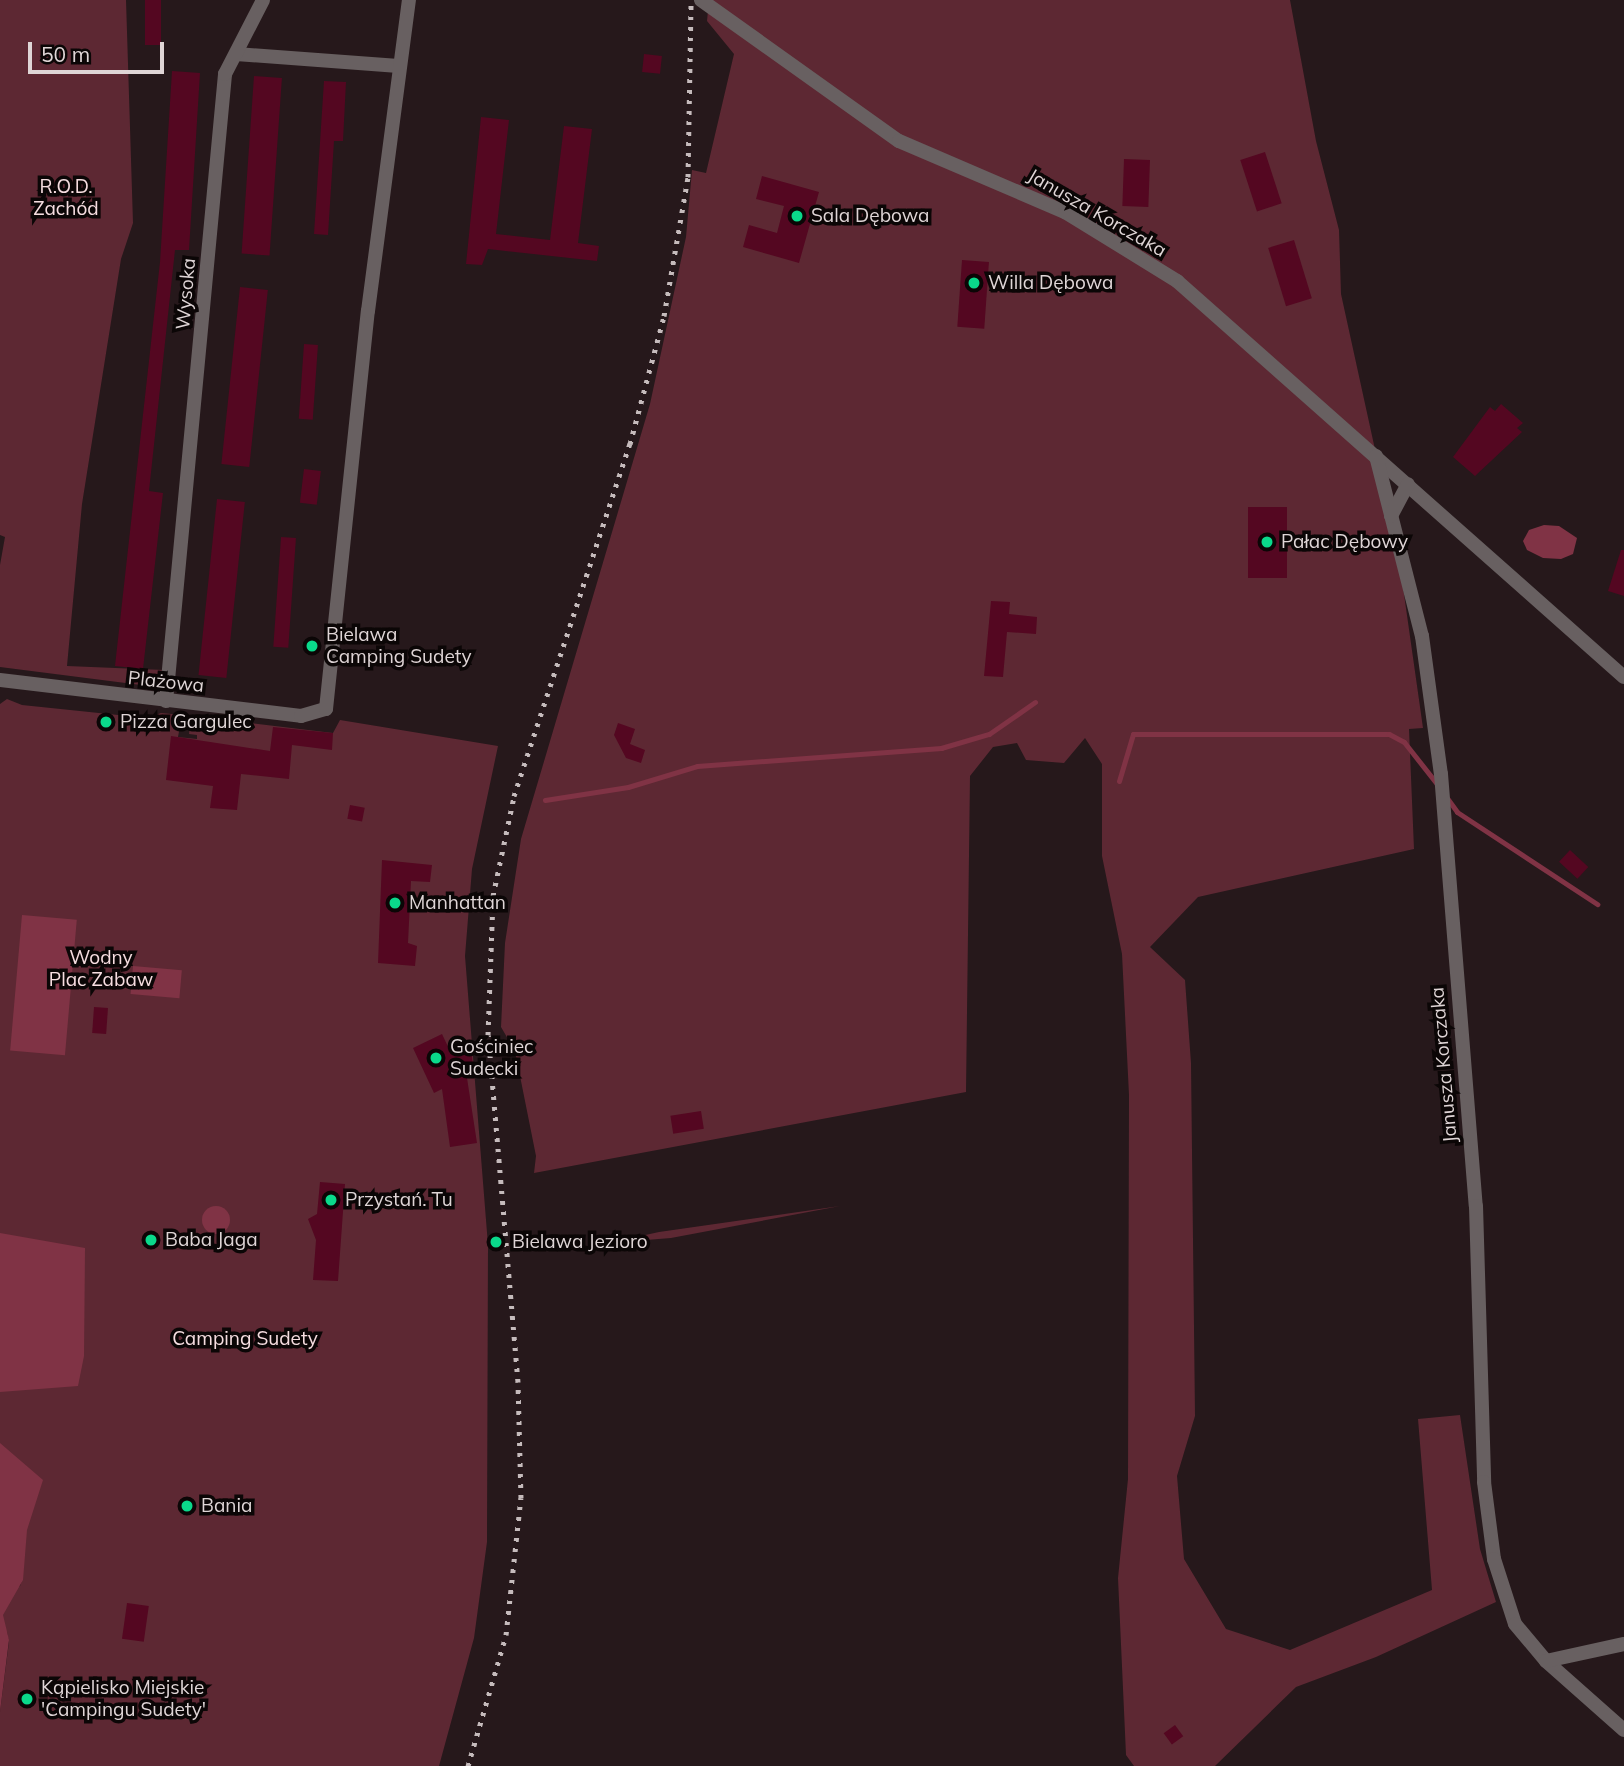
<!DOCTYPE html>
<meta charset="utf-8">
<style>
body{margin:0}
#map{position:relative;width:1624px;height:1766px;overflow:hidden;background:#26181b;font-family:Mulish,sans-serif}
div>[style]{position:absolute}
.green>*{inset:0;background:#5d2833}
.water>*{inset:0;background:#803345;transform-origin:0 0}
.round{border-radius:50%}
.stream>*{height:5px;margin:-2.5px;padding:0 2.5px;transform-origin:2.5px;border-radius:2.5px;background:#803345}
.building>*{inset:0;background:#540721;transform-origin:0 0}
.minor>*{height:14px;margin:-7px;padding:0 7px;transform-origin:7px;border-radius:7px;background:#686061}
.rail>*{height:5px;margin-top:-2.5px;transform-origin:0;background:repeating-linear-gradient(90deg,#c5bbbc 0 3.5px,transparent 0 10.5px)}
.dots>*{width:19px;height:19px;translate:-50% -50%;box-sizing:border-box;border:4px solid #0b0606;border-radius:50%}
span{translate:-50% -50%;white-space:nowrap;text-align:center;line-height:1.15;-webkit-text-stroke:7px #0b0606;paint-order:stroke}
.park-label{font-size:19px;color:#f6dde0}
.street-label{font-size:19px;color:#dfd5d6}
.poi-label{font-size:19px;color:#dfd5d6}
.left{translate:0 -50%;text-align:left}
.scale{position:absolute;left:28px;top:42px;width:136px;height:32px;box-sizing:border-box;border:4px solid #dfd5d6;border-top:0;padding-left:9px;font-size:21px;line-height:24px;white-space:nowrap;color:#dfd5d6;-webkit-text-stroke:5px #0b0606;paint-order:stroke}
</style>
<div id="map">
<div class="green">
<i style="clip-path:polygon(0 0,126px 0,133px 223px,121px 259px,82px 504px,67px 666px,164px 670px,162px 679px,149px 686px,0 667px,0 565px,5px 537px,0 535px)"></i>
<i style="clip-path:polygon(709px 0,1290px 0,1316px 141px,1339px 230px,1341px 294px,1399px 559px,1423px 728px,1409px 729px,1414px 849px,1198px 897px,1150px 947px,1185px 980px,1191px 1063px,1195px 1416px,1177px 1476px,1184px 1559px,1226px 1629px,1290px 1650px,1432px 1590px,1418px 1419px,1460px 1415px,1480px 1549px,1496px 1602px,1376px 1657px,1296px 1687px,1215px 1766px,1134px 1766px,1126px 1755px,1118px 1578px,1128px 1479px,1129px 1095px,1122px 954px,1102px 856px,1102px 764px,1085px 738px,1064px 763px,1026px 760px,1017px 743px,993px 747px,970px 776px,966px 1092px,534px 1173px,536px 1156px,515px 1051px,501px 1027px,505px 943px,521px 839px,650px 404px,686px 237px,692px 170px,706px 173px,734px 54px,707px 21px)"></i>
<i style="clip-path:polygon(7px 699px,22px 705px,147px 718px,161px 713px,182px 715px,178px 737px,197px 739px,197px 735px,189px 734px,191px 716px,333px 733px,340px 720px,498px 746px,472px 869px,465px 956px,488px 1245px,487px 1542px,474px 1638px,439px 1766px,0 1766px,0 1712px,9px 1642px,7px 1632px,0 1627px,0 1594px,20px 1586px,23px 1578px,0 1536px,0 704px)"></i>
<i style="clip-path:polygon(840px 1206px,671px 1238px,609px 1243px,659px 1232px)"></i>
</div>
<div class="water">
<i style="clip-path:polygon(1544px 525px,1559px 526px,1577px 538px,1573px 554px,1561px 559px,1543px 558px,1527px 550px,1523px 541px,1529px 530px)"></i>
<i style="left:22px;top:915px;width:55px;height:136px;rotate:5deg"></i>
<i style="left:133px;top:966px;width:49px;height:28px;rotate:5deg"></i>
<i class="round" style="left:202px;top:1206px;width:28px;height:28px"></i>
<i style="clip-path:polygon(0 1233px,85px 1248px,84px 1356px,78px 1386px,0 1392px)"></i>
<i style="clip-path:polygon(0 1443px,43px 1480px,27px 1530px,23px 1580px,3px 1615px,9px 1640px,0 1712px)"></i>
</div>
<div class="stream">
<i style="left:1119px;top:781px;width:49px;rotate:-73.4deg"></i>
<i style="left:1133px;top:734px;width:256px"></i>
<i style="left:1389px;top:734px;width:17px;rotate:28deg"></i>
<i style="left:1404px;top:742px;width:53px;rotate:51.8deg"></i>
<i style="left:1447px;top:798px;width:17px;rotate:54deg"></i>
<i style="left:1457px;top:812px;width:168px;rotate:33.3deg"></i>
<i style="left:545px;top:800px;width:84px;rotate:-8.9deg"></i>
<i style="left:628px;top:787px;width:72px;rotate:-16.9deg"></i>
<i style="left:697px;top:766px;width:245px;rotate:-4.2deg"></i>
<i style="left:941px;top:748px;width:50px;rotate:-16.3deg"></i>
<i style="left:989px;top:734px;width:56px;rotate:-34.8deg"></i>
</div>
<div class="building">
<i style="left:145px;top:0;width:16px;height:45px"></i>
<i style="left:644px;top:54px;width:18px;height:18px;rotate:6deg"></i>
<i style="clip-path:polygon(172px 71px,200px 73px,189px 250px,175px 250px,149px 491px,163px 493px,143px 669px,115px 666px,160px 262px)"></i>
<i style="left:254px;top:76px;width:28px;height:178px;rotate:4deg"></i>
<i style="clip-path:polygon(324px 81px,346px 82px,343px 141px,334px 141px,328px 235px,314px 234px)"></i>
<i style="clip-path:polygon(481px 117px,509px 120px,496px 234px,550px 240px,564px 126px,592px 129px,578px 243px,599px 246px,597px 261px,488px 249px,482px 265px,466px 264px)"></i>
<i style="left:1265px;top:152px;width:54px;height:26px;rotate:72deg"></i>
<i style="left:1124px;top:159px;width:26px;height:47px;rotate:2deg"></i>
<i style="clip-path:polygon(762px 176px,819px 192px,799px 263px,743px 247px,749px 225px,777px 233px,784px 206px,756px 199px)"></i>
<i style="left:1294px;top:240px;width:61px;height:27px;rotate:73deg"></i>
<i style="left:962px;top:260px;width:27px;height:67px;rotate:4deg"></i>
<i style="left:240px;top:287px;width:28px;height:178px;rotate:6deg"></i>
<i style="left:304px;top:344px;width:14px;height:75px;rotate:4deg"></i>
<i style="clip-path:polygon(1501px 404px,1523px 423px,1517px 428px,1522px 432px,1475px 476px,1453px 457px,1490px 407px,1495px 411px)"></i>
<i style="left:304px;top:469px;width:17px;height:34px;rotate:7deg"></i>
<i style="left:217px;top:499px;width:28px;height:177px;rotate:6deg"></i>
<i style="left:1248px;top:507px;width:39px;height:71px"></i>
<i style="left:281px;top:537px;width:15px;height:110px;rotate:4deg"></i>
<i style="clip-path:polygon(1621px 550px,1624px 550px,1624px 596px,1608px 591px)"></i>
<i style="clip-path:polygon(991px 601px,1010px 602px,1009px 614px,1037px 617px,1036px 634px,1007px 632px,1003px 677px,984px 676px)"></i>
<i style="clip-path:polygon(618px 723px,635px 729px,630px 744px,645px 750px,641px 763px,626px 758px,614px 735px)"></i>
<i style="clip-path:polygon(273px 727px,333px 733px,332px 750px,292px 745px,289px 779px,241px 774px,237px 810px,210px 808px,213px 786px,166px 780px,171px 736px,270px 751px)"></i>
<i style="left:350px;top:805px;width:15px;height:14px;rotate:11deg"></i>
<i style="left:1570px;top:850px;width:25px;height:16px;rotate:43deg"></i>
<i style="clip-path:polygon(382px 860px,432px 865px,430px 882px,411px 881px,408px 943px,417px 946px,415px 966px,378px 963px)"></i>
<i style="left:94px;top:1007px;width:14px;height:26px;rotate:4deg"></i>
<i style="clip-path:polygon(442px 1034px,451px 1053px,471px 1051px,475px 1078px,467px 1078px,477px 1143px,450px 1147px,442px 1089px,434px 1093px,413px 1048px)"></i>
<i style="left:701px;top:1111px;width:18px;height:31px;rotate:81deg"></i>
<i style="clip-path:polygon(320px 1182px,345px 1184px,338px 1281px,313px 1280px,316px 1240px,308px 1219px,317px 1214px)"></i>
<i style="left:127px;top:1603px;width:22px;height:36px;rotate:8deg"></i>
<i style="left:1175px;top:1725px;width:14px;height:14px;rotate:54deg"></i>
</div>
<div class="minor">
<i style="left:701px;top:0;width:243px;rotate:35.5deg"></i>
<i style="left:899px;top:141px;width:181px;rotate:23.2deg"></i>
<i style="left:1065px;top:212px;width:132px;rotate:31.6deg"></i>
<i style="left:1177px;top:281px;width:597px;rotate:41.54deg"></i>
<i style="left:236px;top:54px;width:163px;rotate:4.2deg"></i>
<i style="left:1376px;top:456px;width:186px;rotate:75.7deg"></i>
<i style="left:1422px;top:636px;width:139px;rotate:82.2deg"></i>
<i style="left:1441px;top:774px;width:433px;rotate:85.4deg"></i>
<i style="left:1476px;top:1206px;width:276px;rotate:88.3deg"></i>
<i style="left:1484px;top:1482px;width:78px;rotate:82.6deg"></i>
<i style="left:1494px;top:1559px;width:68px;rotate:72.1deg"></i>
<i style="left:1515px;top:1624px;width:48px;rotate:50deg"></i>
<i style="left:1546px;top:1661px;width:104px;rotate:41.5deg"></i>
<i style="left:1391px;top:516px;width:36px;rotate:-62deg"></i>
<i style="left:0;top:680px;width:303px;rotate:6.8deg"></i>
<i style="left:301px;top:716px;width:26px;rotate:-16deg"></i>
<i style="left:326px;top:709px;width:400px;rotate:-84deg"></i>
<i style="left:368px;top:311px;width:314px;rotate:-82.5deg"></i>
<i style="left:166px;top:701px;width:630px;rotate:-84.62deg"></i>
<i style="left:225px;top:74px;width:83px;rotate:-62.8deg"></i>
<i style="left:1546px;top:1661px;width:80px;rotate:-12.3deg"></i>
</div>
<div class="rail">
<i style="left:468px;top:1766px;width:136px;rotate:-73.8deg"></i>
<i style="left:506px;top:1635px;width:138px;rotate:-83.8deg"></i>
<i style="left:521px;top:1498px;width:116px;rotate:-91.5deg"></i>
<i style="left:518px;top:1382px;width:348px;rotate:-94.9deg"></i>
<i style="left:488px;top:1035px;width:139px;rotate:-87.9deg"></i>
<i style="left:493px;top:896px;width:102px;rotate:-78.1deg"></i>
<i style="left:514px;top:796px;width:371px;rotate:-71.8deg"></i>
<i style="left:630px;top:444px;width:132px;rotate:-75.1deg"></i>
<i style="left:664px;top:316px;width:141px;rotate:-80.2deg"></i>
<i style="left:688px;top:177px;width:177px;rotate:-89deg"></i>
</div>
<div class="dots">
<i style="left:797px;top:216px;background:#0ad98b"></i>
<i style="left:974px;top:283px;background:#0ad98b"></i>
<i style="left:1267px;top:542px;background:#0ad98b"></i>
<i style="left:312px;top:646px;background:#0ad98b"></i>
<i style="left:106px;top:722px;background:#0ad98b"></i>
<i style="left:395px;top:903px;background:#0ad98b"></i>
<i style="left:436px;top:1058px;background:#0ad98b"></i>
<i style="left:331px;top:1200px;background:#0ad98b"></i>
<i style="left:151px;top:1240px;background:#0ad98b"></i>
<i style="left:496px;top:1242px;background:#0ad98b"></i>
<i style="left:187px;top:1506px;background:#0ad98b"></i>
<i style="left:27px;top:1699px;background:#0ad98b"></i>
</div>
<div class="park-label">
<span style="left:66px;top:198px">R.O.D.<br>Zachód</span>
<span style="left:101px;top:969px">Wodny<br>Plac Zabaw</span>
<span style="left:245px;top:1339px">Camping Sudety</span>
</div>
<div class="street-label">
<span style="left:1097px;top:213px;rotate:30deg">Janusza Korczaka</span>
<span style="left:186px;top:294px;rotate:-85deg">Wysoka</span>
<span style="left:166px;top:682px;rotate:6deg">Plażowa</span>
<span style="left:1444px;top:1065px;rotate:-95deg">Janusza Korczaka</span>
</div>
<div class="poi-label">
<span class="left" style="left:811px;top:216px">Sala Dębowa</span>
<span class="left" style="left:988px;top:283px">Willa Dębowa</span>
<span class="left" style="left:1281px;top:542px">Pałac Dębowy</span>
<span class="left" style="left:326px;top:646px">Bielawa<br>Camping Sudety</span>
<span class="left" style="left:120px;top:722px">Pizza Gargulec</span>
<span class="left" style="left:409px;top:903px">Manhattan</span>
<span class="left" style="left:450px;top:1058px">Gościniec<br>Sudecki</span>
<span class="left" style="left:345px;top:1200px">Przystań. Tu</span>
<span class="left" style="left:165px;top:1240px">Baba Jaga</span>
<span class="left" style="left:512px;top:1242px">Bielawa Jezioro</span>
<span class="left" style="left:201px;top:1506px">Bania</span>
<span class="left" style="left:41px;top:1699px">Kąpielisko Miejskie<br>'Campingu Sudety'</span>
</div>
<div class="scale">50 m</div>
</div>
